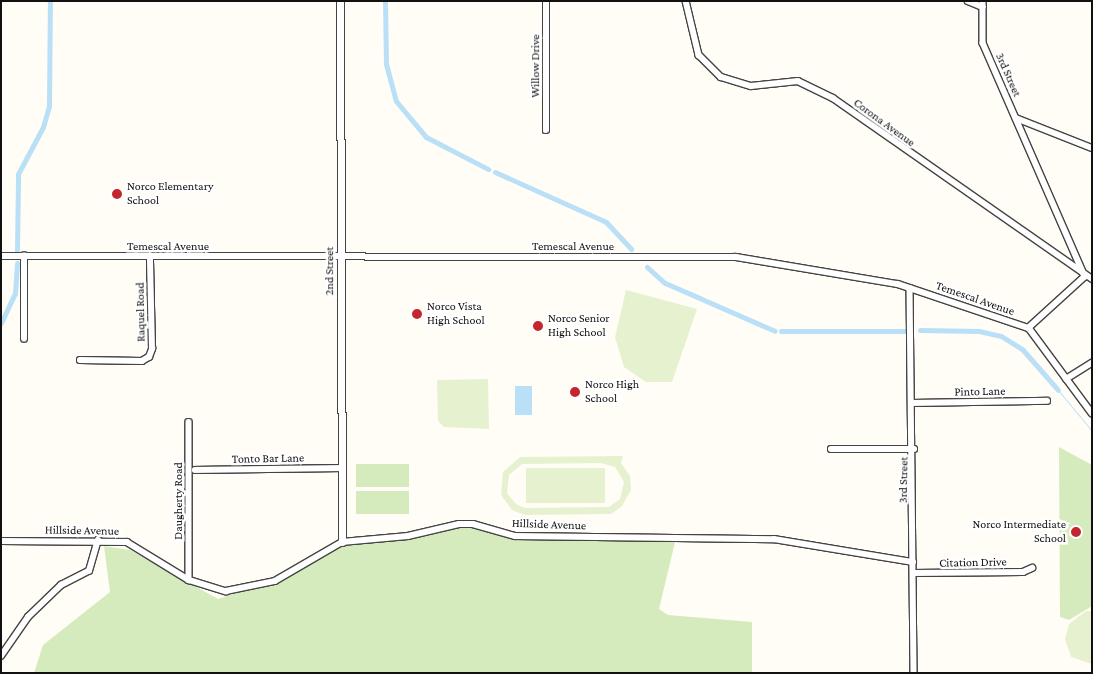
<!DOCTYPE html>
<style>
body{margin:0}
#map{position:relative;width:1093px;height:674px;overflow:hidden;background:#fffdf5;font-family:"Crimson Pro",serif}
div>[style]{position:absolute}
.green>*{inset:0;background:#d5ebbd;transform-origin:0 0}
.pitch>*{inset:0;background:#e6f2cf;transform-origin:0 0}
.water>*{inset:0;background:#b9e0f7;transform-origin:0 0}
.stream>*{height:1px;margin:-0.5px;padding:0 0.5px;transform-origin:0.5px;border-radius:0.5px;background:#b9e0f7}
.canal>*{height:5px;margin:-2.5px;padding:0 2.5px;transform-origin:2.5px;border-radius:2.5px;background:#b9e0f7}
.roads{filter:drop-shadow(1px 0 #444) drop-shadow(-1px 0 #444) drop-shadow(0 1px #444) drop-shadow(0 -1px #444)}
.minor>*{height:5.5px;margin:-2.75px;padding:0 2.75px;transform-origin:2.75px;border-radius:2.75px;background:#fff}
.tertiary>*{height:7px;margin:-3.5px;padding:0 3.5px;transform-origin:3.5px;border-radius:3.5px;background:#fff}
.dots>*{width:14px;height:14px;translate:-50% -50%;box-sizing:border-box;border:2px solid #fff;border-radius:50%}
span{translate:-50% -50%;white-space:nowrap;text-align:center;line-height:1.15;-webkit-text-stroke:5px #fff;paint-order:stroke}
.street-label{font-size:12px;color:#111}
.poi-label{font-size:12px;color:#111}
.left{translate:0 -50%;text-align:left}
.right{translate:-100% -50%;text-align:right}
.frame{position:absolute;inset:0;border:2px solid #111;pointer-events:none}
</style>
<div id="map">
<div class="green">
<i style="clip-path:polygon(1059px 447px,1092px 465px,1092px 606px,1069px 620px,1060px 617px)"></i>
<i style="left:356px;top:464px;width:53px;height:23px"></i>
<i style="left:356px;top:491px;width:53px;height:23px"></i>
<i style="clip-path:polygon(459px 524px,515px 536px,676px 538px,659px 609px,668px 615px,752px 622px,752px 673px,34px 673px,43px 645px,110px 592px,104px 546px,130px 550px,218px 599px,275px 581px,342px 542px,408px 536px)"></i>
</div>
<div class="pitch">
<i style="clip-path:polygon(626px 290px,697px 309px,672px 382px,646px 382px,624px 367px,615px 337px)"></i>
<i style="clip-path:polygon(488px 379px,489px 429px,444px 427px,438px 421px,437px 380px)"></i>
<i style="clip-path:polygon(evenodd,623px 456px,621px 463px,630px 476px,631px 490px,622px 506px,611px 514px,525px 515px,512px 510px,501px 495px,503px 472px,520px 457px,623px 456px,601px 463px,615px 467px,624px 482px,620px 499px,609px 507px,525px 508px,516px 504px,507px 493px,509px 475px,522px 464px,601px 463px)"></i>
<i style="left:526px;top:468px;width:79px;height:35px"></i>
<i style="clip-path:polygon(1086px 611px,1092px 611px,1092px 664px,1071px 657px,1065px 639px,1069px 624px)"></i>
</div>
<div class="water">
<i style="left:515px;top:386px;width:17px;height:29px"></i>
</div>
<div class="stream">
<i style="left:1058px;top:390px;width:53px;rotate:50.3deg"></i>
</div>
<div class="canal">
<i style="left:385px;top:1px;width:63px;rotate:89.1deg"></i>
<i style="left:386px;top:64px;width:38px;rotate:75deg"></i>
<i style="left:396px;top:101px;width:47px;rotate:50.2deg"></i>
<i style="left:426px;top:137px;width:70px;rotate:27.3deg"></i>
<i style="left:495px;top:172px;width:122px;rotate:24.2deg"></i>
<i style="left:606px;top:222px;width:37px;rotate:47deg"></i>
<i style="left:17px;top:250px;width:76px;rotate:-89.2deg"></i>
<i style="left:18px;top:174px;width:53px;rotate:-62deg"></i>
<i style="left:43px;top:127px;width:22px;rotate:-74deg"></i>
<i style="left:49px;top:106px;width:105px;rotate:-89.5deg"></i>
<i style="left:647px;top:267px;width:24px;rotate:42deg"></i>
<i style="left:665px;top:283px;width:40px;rotate:23.4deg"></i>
<i style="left:704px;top:300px;width:77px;rotate:23.6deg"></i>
<i style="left:1px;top:323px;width:33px;rotate:-65deg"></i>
<i style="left:15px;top:293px;width:30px;rotate:-86deg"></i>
<i style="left:920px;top:330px;width:59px;rotate:1deg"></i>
<i style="left:979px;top:331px;width:23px;rotate:13deg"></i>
<i style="left:1001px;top:336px;width:26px;rotate:32deg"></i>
<i style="left:1023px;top:350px;width:53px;rotate:48.8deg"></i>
<i style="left:781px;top:331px;width:126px"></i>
</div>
<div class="roads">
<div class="minor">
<i style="left:546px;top:1px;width:129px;rotate:90deg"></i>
<i style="left:686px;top:1px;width:56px;rotate:76.5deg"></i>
<i style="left:699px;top:55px;width:31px;rotate:45deg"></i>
<i style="left:721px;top:77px;width:31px;rotate:17deg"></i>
<i style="left:751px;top:86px;width:47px;rotate:-6.1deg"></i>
<i style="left:798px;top:81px;width:39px;rotate:26deg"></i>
<i style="left:833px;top:98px;width:316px;rotate:34.9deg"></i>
<i style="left:968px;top:1px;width:16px;rotate:22deg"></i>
<i style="left:983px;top:1px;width:42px;rotate:90deg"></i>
<i style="left:983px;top:43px;width:255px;rotate:66.4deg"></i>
<i style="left:1085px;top:277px;width:76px;rotate:137.7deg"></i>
<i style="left:1016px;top:118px;width:82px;rotate:21.5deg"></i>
<i style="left:1px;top:256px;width:735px;rotate:0.08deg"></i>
<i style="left:736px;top:257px;width:164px;rotate:9.5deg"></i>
<i style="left:898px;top:284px;width:138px;rotate:18.6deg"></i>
<i style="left:1029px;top:328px;width:106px;rotate:53.5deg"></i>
<i style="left:910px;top:288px;width:385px;rotate:89.4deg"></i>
<i style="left:24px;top:339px;width:83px;rotate:-90deg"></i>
<i style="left:80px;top:360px;width:62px;rotate:0.9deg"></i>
<i style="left:142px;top:361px;width:8px;rotate:-30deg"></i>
<i style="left:149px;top:357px;width:9px;rotate:-69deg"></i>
<i style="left:152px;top:349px;width:91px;rotate:-91.3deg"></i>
<i style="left:1066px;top:379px;width:31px;rotate:-32deg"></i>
<i style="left:914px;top:403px;width:133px;rotate:-0.9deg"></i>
<i style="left:189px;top:422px;width:158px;rotate:90deg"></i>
<i style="left:831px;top:449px;width:83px"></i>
<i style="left:195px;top:470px;width:146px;rotate:-0.8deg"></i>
<i style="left:1px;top:541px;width:126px;rotate:0.5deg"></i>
<i style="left:127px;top:542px;width:73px;rotate:31.5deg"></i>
<i style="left:189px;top:580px;width:39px;rotate:17deg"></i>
<i style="left:226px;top:591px;width:50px;rotate:-11.5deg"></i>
<i style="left:275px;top:581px;width:78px;rotate:-30.2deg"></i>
<i style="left:342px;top:542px;width:66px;rotate:-5.2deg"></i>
<i style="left:408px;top:536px;width:52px;rotate:-13.2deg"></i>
<i style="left:459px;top:524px;width:14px"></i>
<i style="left:473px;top:524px;width:44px;rotate:15.9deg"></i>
<i style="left:515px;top:536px;width:259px;rotate:0.7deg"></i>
<i style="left:774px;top:539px;width:141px;rotate:9.4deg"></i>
<i style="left:913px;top:573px;width:110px;rotate:-0.5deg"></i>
<i style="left:1023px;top:572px;width:10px;rotate:-24deg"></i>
<i style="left:1px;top:656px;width:47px;rotate:-55.3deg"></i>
<i style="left:28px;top:617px;width:46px;rotate:-44.1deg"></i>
<i style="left:61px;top:585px;width:31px;rotate:-27deg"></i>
<i style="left:89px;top:571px;width:32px;rotate:-74deg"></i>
</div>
<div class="tertiary">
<i style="left:340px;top:1px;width:541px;rotate:89.79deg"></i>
</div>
</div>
<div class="dots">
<i style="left:117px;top:194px;background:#c4262e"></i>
<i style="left:417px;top:314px;background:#c4262e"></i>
<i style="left:538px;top:326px;background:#c4262e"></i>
<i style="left:575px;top:392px;background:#c4262e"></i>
<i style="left:1076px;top:532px;background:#c4262e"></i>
</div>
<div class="street-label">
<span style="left:536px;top:66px;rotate:-90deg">Willow Drive</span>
<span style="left:1008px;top:75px;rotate:66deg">3rd Street</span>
<span style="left:884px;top:123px;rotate:36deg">Corona Avenue</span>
<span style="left:168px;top:247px">Temescal Avenue</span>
<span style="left:573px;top:247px">Temescal Avenue</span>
<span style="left:330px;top:271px;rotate:-90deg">2nd Street</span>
<span style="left:975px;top:299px;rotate:19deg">Temescal Avenue</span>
<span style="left:141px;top:312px;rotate:-91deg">Raquel Road</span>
<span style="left:980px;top:392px;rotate:-1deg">Pinto Lane</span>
<span style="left:268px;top:459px;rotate:-1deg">Tonto Bar Lane</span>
<span style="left:904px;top:480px;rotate:-89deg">3rd Street</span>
<span style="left:179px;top:501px;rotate:-90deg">Daugherty Road</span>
<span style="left:549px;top:525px;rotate:2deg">Hillside Avenue</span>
<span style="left:82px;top:531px;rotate:1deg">Hillside Avenue</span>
<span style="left:973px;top:563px;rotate:-1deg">Citation Drive</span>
</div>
<div class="poi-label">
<span class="left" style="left:127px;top:194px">Norco Elementary<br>School</span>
<span class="left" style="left:427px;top:314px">Norco Vista<br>High School</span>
<span class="left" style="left:548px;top:326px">Norco Senior<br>High School</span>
<span class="left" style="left:585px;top:392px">Norco High<br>School</span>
<span class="right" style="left:1066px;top:532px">Norco Intermediate<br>School</span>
</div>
<div class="frame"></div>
</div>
